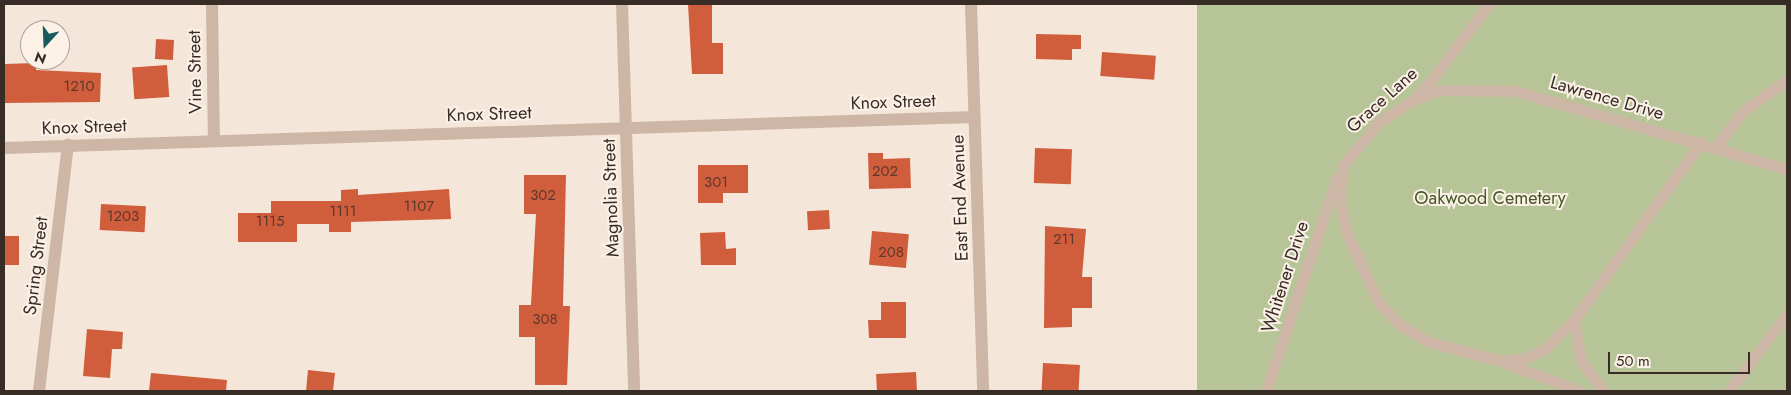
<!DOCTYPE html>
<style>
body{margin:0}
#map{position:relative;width:1791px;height:395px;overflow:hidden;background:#f4e7da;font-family:Jost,sans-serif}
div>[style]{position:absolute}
.green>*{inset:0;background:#b6c498;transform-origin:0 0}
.building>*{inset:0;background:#d05d3b;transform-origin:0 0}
.service>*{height:11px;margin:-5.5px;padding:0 5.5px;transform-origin:5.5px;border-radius:5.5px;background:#cdb6a5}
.minor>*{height:12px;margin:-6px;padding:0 6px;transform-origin:6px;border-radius:6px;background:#cdb6a5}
.tertiary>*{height:12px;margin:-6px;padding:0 6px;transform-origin:6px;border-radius:6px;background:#cdb6a5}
span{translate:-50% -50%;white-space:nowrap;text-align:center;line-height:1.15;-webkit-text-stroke:4px #fbf1e6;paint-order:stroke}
.number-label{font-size:15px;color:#5e382c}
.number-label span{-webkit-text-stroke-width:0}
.street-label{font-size:18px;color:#382c27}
.park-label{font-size:18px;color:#475828}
.frame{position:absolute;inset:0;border:5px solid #382c27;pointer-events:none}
.north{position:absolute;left:20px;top:20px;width:50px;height:50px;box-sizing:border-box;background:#fbf1e6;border:1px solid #ada29a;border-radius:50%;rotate:200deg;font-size:14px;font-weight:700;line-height:20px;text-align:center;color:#382c27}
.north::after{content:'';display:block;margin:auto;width:18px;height:22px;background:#18595d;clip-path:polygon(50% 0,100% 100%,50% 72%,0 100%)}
.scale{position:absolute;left:1608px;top:352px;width:142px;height:22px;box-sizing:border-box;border:2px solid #382c27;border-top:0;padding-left:6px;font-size:15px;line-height:18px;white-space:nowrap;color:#382c27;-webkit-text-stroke:4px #fbf1e6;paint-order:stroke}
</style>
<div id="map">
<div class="green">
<i style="left:1197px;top:4px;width:590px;height:387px"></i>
</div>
<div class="building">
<i style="clip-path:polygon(688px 4px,712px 4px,712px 43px,723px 43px,723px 74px,692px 74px)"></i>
<i style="clip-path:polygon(1036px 34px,1081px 35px,1081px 49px,1072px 49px,1072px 60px,1036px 59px)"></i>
<i style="left:156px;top:39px;width:18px;height:20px;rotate:3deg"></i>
<i style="left:1102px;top:52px;width:54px;height:24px;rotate:4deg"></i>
<i style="clip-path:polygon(36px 63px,36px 70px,101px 73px,100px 102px,4px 103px,4px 64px)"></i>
<i style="left:167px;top:65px;width:32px;height:35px;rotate:86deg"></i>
<i style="left:1035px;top:148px;width:37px;height:35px;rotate:2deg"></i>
<i style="clip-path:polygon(868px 153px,883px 153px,883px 159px,910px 158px,911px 188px,869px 189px)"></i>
<i style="clip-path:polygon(698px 165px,748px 165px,748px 193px,723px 193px,723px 203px,698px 203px)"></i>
<i style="clip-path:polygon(524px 175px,566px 175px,563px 306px,570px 306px,567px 385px,535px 385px,535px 337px,519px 337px,519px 305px,531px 305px,536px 214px,524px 214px)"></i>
<i style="clip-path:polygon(358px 189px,358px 195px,449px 189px,451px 219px,351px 222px,351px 232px,329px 232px,329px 224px,297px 224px,297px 242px,238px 242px,238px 213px,271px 213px,271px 201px,341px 201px,341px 190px)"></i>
<i style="left:101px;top:204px;width:45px;height:26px;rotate:3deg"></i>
<i style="left:829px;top:210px;width:19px;height:22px;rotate:87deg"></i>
<i style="clip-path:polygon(1045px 226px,1086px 229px,1082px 277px,1092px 277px,1092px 308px,1072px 308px,1072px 327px,1044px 328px)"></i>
<i style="left:872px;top:231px;width:37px;height:34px;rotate:5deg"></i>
<i style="clip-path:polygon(725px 232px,726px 249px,736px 248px,736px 265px,701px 265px,700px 233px)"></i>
<i style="left:4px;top:236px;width:15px;height:29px"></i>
<i style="clip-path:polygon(881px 302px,906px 302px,906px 338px,869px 338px,868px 320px,881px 320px)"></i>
<i style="clip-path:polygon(87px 329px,123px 332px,122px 349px,112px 349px,110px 378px,83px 376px)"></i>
<i style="left:1043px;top:363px;width:37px;height:28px;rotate:3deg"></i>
<i style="clip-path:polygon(308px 370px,335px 373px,333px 391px,306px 391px)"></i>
<i style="left:916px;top:372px;width:19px;height:40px;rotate:87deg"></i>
<i style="clip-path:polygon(151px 373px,227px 380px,226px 391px,149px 391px)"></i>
</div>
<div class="service">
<i style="left:1489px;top:4px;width:93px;rotate:127.1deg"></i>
<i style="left:1433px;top:78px;width:28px;rotate:132deg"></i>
<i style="left:1414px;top:99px;width:42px;rotate:146.7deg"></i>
<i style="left:1379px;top:122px;width:56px;rotate:129.9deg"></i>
<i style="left:1343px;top:165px;width:37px;rotate:95deg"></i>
<i style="left:1340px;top:202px;width:30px;rotate:78deg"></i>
<i style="left:1346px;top:231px;width:78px;rotate:65.7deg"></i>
<i style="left:1378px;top:302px;width:30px;rotate:46deg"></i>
<i style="left:1399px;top:324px;width:32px;rotate:32deg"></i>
<i style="left:1426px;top:341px;width:78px;rotate:14.9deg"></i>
<i style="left:1501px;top:361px;width:25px;rotate:-7deg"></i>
<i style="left:1526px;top:358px;width:21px;rotate:-25deg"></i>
<i style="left:1545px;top:349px;width:41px;rotate:-45deg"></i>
<i style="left:1417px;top:98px;width:24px;rotate:-19deg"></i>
<i style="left:1440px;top:90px;width:76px;rotate:0.8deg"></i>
<i style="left:1516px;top:91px;width:282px;rotate:16.1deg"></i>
<i style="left:1716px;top:147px;width:46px;rotate:-52.9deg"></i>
<i style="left:1744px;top:110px;width:52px;rotate:-34.9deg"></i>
<i style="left:1505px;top:363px;width:80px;rotate:20.5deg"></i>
<i style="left:1266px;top:391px;width:225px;rotate:-71.6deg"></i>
<i style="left:1603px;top:391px;width:37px;rotate:-126deg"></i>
<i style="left:1581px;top:361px;width:42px;rotate:-99.7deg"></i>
<i style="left:1574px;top:320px;width:219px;rotate:-54.5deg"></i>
<i style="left:1729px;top:391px;width:96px;rotate:-53deg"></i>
</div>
<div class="minor">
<i style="left:212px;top:4px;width:136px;rotate:89.2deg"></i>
<i style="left:622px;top:4px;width:387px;rotate:88.2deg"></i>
<i style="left:4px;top:148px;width:971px;rotate:-1.83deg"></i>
<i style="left:39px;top:391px;width:248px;rotate:-83.3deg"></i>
</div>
<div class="tertiary">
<i style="left:971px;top:4px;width:387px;rotate:88.2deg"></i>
</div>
<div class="number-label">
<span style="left:79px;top:87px">1210</span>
<span style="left:885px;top:172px">202</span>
<span style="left:716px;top:183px">301</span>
<span style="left:543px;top:196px">302</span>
<span style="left:419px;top:207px">1107</span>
<span style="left:343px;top:212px">1111</span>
<span style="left:123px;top:217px">1203</span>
<span style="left:270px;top:222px">1115</span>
<span style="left:1064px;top:240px">211</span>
<span style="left:891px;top:253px">208</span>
<span style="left:545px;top:320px">308</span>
</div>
<div class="street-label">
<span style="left:195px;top:72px;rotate:-91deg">Vine Street</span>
<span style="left:1607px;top:98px;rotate:16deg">Lawrence Drive</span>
<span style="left:1382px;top:100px;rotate:-42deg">Grace Lane</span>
<span style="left:893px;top:102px;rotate:-2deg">Knox Street</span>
<span style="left:489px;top:114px;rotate:-2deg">Knox Street</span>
<span style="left:84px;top:127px;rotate:-2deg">Knox Street</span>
<span style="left:611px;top:198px;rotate:-92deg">Magnolia Street</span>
<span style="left:960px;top:198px;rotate:-92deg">East End Avenue</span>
<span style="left:36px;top:266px;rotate:-83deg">Spring Street</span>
<span style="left:1285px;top:277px;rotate:-72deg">Whitener Drive</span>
</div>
<div class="park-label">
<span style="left:1490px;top:198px">Oakwood Cemetery</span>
</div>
<div class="frame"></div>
<div class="north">N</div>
<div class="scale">50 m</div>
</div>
